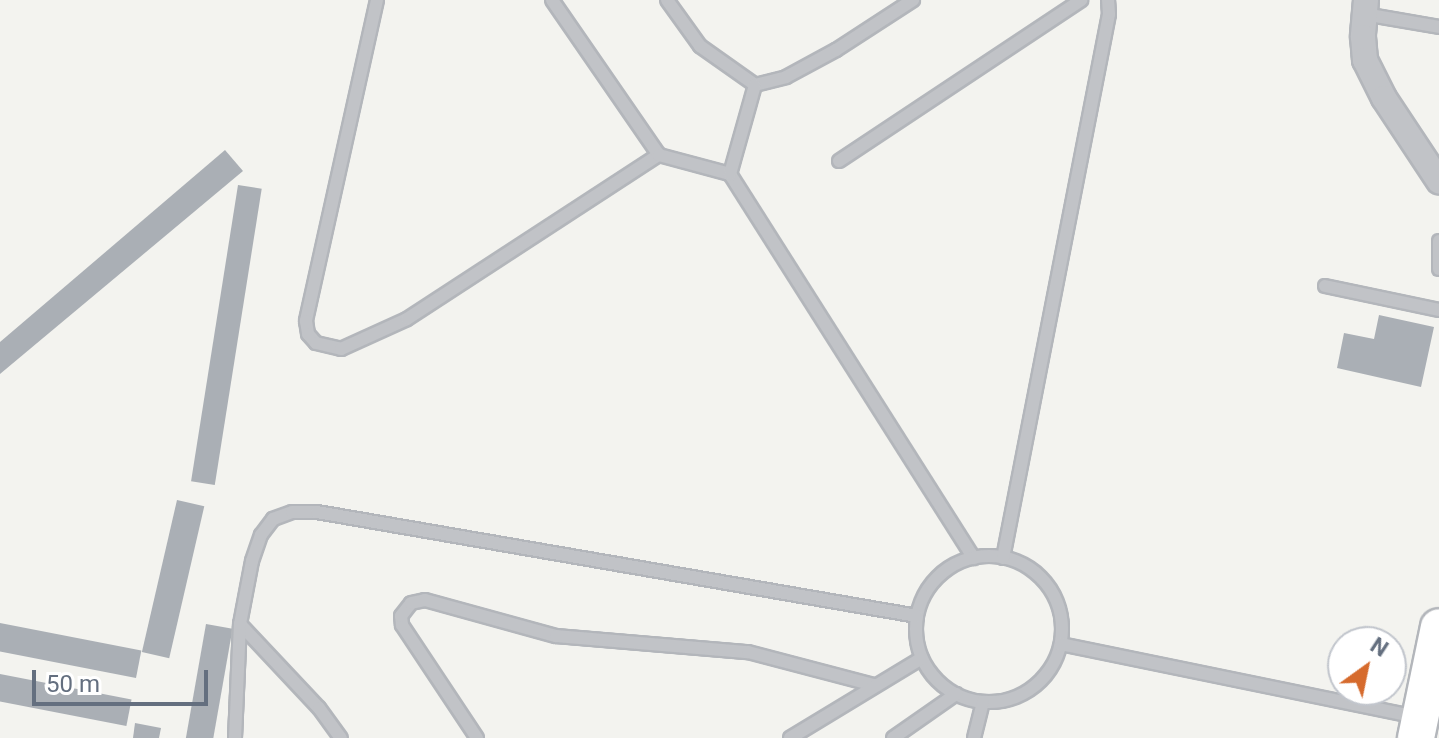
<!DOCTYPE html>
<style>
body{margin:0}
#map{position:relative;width:1439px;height:738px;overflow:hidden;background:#f3f3ef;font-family:Roboto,sans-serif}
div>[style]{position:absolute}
.building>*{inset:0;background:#aaafb5;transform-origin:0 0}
.roads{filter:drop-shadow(2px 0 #b3b6bb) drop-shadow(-2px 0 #b3b6bb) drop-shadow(0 2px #b3b6bb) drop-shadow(0 -2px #b3b6bb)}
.lane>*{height:12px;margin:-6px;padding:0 6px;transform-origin:6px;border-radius:6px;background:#c1c3c7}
.lane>.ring{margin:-6px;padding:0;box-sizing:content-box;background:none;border:12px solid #c1c3c7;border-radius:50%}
.street>*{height:24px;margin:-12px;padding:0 12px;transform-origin:12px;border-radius:12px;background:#c1c3c7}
.secondary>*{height:36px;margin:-18px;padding:0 18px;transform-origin:18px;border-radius:18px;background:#fff}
span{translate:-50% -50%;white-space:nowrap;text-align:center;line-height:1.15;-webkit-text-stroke:8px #fff;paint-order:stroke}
.north{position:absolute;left:1327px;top:626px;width:80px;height:80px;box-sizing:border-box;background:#fff;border:2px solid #c1c5cc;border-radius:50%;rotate:33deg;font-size:22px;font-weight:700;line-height:32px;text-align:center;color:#646f7f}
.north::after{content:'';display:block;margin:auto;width:28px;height:36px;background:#d66b2d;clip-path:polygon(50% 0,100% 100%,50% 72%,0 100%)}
.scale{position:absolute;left:32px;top:670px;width:176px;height:36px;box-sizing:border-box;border:4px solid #646f7f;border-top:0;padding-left:10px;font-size:24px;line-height:28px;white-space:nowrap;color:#646f7f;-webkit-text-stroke:6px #fff;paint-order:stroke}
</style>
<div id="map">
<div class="building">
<i style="clip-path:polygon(225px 150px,243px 171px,0 374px,0 342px)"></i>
<i style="left:238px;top:185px;width:24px;height:300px;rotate:9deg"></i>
<i style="clip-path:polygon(1379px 315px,1434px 327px,1421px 387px,1337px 368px,1344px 333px,1374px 339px)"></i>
<i style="left:177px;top:500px;width:28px;height:156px;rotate:13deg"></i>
<i style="left:0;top:623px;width:144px;height:28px;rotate:11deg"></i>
<i style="left:206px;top:624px;width:27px;height:116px;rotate:10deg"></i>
<i style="left:0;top:674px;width:134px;height:27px;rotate:11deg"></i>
<i style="clip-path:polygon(135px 723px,161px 728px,159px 738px,133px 738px)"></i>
</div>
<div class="roads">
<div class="lane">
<i style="left:377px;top:0;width:329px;rotate:102.5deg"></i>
<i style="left:306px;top:321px;width:13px;rotate:81deg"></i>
<i style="left:308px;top:334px;width:12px;rotate:48deg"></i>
<i style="left:316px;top:343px;width:26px;rotate:13deg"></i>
<i style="left:341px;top:349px;width:72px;rotate:-24.4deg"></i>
<i style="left:407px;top:319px;width:301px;rotate:-33.1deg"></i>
<i style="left:552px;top:0;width:188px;rotate:55.4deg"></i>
<i style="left:659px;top:155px;width:73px;rotate:15deg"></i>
<i style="left:730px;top:174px;width:455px;rotate:57.6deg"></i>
<i style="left:667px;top:0;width:57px;rotate:54.3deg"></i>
<i style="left:700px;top:46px;width:67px;rotate:35.3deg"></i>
<i style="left:755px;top:85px;width:32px;rotate:-14deg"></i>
<i style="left:786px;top:77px;width:57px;rotate:-28.4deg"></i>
<i style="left:836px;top:50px;width:92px;rotate:-33deg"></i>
<i style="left:1364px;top:14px;width:76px;rotate:9.8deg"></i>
<i style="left:839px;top:161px;width:291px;rotate:-33.6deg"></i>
<i style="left:730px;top:174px;width:92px;rotate:-74.3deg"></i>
<i style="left:1439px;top:241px;width:28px;rotate:90deg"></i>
<i style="left:1325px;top:286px;width:116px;rotate:11.9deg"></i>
<i class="ring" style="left:916px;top:556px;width:134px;height:134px"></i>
<i style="left:1003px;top:558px;width:554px;rotate:-78.97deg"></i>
<i style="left:1109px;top:14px;width:14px;rotate:-94deg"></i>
<i style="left:240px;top:624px;width:115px;rotate:46.8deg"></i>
<i style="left:319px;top:708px;width:37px;rotate:54deg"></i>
<i style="left:1061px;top:644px;width:364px;rotate:11.6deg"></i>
<i style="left:235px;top:738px;width:114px;rotate:-87.5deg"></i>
<i style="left:240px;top:624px;width:64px;rotate:-79.2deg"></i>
<i style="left:252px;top:561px;width:28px;rotate:-71deg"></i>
<i style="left:261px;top:535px;width:20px;rotate:-53deg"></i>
<i style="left:273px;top:519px;width:20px;rotate:-20deg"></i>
<i style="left:292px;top:512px;width:25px"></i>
<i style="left:317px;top:512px;width:609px;rotate:9.83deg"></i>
<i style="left:477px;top:738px;width:136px;rotate:-123.6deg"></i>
<i style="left:402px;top:625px;width:9px;rotate:-96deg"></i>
<i style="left:401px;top:616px;width:16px;rotate:-52deg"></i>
<i style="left:411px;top:603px;width:14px;rotate:-12deg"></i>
<i style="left:425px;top:600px;width:136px;rotate:15.4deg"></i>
<i style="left:556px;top:636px;width:193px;rotate:4.8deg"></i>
<i style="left:748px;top:652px;width:130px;rotate:14.7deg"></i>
<i style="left:790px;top:738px;width:154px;rotate:-31.2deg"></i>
<i style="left:893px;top:738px;width:77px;rotate:-34.9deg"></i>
<i style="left:974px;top:738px;width:37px;rotate:-76deg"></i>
</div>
<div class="street">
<i style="left:1366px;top:0;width:37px;rotate:95deg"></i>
<i style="left:1363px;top:37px;width:23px;rotate:85deg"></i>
<i style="left:1365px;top:60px;width:42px;rotate:63.4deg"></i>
<i style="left:1384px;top:98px;width:100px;rotate:56.5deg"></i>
</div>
<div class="secondary">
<i style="left:1416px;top:738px;width:113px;rotate:-78.3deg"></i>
</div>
</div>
<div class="north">N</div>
<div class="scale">50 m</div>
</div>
